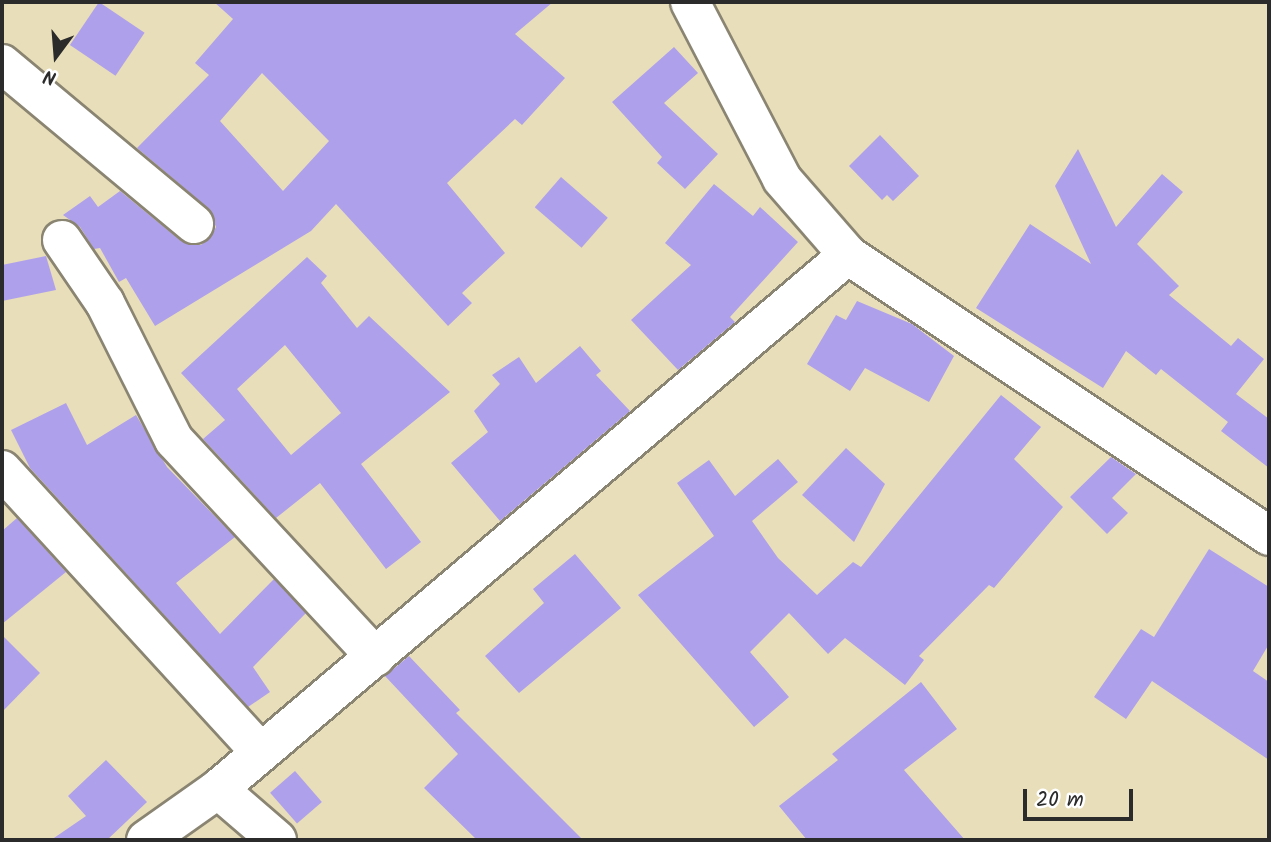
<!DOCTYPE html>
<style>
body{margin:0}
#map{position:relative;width:1271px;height:842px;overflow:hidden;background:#e8deb9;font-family:Kalam,sans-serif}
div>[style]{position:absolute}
.building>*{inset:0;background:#afa0ec;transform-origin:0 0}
.roads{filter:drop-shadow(2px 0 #8a8472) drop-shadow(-2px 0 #8a8472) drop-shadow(0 2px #8a8472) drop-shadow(0 -2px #8a8472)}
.minor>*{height:38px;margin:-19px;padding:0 19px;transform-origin:19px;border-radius:19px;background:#fff}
span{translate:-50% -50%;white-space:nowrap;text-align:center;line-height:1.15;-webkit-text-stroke:6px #fff;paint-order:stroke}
.frame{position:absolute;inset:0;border:4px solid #2b2b2b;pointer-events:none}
.north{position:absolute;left:21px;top:21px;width:70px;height:70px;-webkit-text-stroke:5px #fff;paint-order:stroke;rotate:196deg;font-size:19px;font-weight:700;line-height:28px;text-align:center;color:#2b2b2b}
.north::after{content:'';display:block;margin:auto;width:24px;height:32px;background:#2b2b2b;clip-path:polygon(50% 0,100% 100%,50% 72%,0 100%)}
.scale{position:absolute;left:1023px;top:789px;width:110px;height:32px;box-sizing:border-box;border:4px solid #2b2b2b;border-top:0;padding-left:9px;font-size:21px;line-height:24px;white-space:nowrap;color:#2b2b2b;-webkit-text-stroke:5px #fff;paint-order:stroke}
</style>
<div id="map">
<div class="building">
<i style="left:99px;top:2px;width:55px;height:52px;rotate:34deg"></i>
<i style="clip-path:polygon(evenodd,214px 2px,553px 2px,515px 34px,565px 78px,522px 125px,515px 119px,447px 183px,505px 253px,462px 293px,472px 303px,448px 326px,336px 204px,311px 231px,155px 326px,126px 278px,119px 282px,100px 248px,94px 249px,80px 227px,63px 215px,90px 196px,98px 207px,120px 191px,181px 241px,201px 245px,211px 237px,216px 227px,208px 208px,137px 148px,209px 75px,195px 63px,233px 19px,214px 2px,262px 73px,329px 141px,283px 191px,220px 121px,262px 73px)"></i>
<i style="clip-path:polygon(674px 47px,698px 73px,664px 103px,718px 154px,685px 189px,657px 163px,662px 157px,612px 102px)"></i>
<i style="clip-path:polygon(880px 135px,919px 176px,893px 201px,887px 195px,882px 200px,849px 166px)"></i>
<i style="clip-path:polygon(1078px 149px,1116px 227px,1162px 174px,1183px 192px,1137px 244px,1179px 286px,1169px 295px,1231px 346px,1238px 338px,1264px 359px,1236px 394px,1269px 419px,1269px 468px,1221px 431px,1228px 422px,1161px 369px,1156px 375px,1126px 351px,1103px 388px,976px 308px,1030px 224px,1091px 264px,1055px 186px)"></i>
<i style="left:561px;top:177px;width:62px;height:40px;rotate:41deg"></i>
<i style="clip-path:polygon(714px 184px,753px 216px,760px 207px,798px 242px,730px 317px,735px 322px,678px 370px,631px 320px,691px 265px,665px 243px)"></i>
<i style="clip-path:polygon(46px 256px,56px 290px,2px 301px,2px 265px)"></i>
<i style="clip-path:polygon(evenodd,307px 257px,327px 276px,321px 283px,357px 328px,369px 316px,450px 392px,361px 464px,421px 542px,386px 569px,320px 483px,276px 518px,203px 439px,225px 420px,181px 373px,307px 257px,285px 345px,341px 413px,291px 455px,237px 389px,285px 345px)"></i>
<i style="clip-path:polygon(857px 301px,912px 324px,954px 356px,929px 402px,865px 368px,850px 391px,807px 364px,836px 315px,846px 320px)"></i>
<i style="clip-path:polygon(580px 346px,601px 371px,596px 375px,630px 411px,500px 521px,451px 463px,488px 432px,474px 411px,500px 384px,492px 375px,519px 357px,536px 383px)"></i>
<i style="clip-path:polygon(1001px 395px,1041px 427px,1014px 459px,1063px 507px,994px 588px,989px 585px,919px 656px,924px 660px,905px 685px,845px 638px,828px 654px,789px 613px,750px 652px,789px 697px,754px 727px,638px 595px,714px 536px,677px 483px,709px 460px,735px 496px,778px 459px,798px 482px,752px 521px,778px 558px,817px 595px,853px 562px,861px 567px)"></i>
<i style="clip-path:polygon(66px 403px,87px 445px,136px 415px,167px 467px,235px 537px,176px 583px,220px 634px,274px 579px,306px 613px,253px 667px,270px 692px,248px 707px,30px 468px,11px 430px)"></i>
<i style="clip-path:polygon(846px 448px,885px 484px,854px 542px,802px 495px)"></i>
<i style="clip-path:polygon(1111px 457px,1136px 474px,1112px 498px,1128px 513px,1107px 534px,1070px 497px)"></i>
<i style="clip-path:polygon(17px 518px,66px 572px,2px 624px,2px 531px)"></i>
<i style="clip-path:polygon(1209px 549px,1269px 587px,1269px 644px,1253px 671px,1269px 682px,1269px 760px,1152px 681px,1126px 719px,1094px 697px,1141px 629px,1154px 637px)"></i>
<i style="clip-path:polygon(575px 554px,621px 608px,519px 693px,485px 656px,544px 603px,533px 589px)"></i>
<i style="clip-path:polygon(2px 635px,40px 673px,2px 712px)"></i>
<i style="clip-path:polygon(409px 656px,460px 710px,456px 713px,583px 840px,477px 840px,424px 788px,458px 754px,385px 676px)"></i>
<i style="clip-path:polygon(921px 682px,957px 729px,904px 770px,965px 840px,807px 840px,779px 806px,838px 760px,832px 754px)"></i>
<i style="clip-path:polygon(106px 760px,147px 802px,107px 840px,51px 840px,86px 816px,68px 796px)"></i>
<i style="left:295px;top:771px;width:41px;height:33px;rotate:49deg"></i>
</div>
<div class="roads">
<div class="minor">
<i style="left:690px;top:2px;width:199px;rotate:62.5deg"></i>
<i style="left:782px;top:179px;width:101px;rotate:49deg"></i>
<i style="left:848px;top:255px;width:506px;rotate:33.72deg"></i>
<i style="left:2px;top:64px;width:250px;rotate:39.8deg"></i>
<i style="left:62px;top:240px;width:76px;rotate:55.7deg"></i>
<i style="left:105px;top:303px;width:153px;rotate:63.3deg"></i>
<i style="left:174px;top:440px;width:296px;rotate:47.1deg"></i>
<i style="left:2px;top:470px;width:382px;rotate:47.5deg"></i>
<i style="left:218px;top:789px;width:78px;rotate:40.8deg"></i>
<i style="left:146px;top:840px;width:88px;rotate:-35.3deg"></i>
<i style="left:218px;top:789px;width:826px;rotate:-40.29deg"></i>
</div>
</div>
<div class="frame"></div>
<div class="north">N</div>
<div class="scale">20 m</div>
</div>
